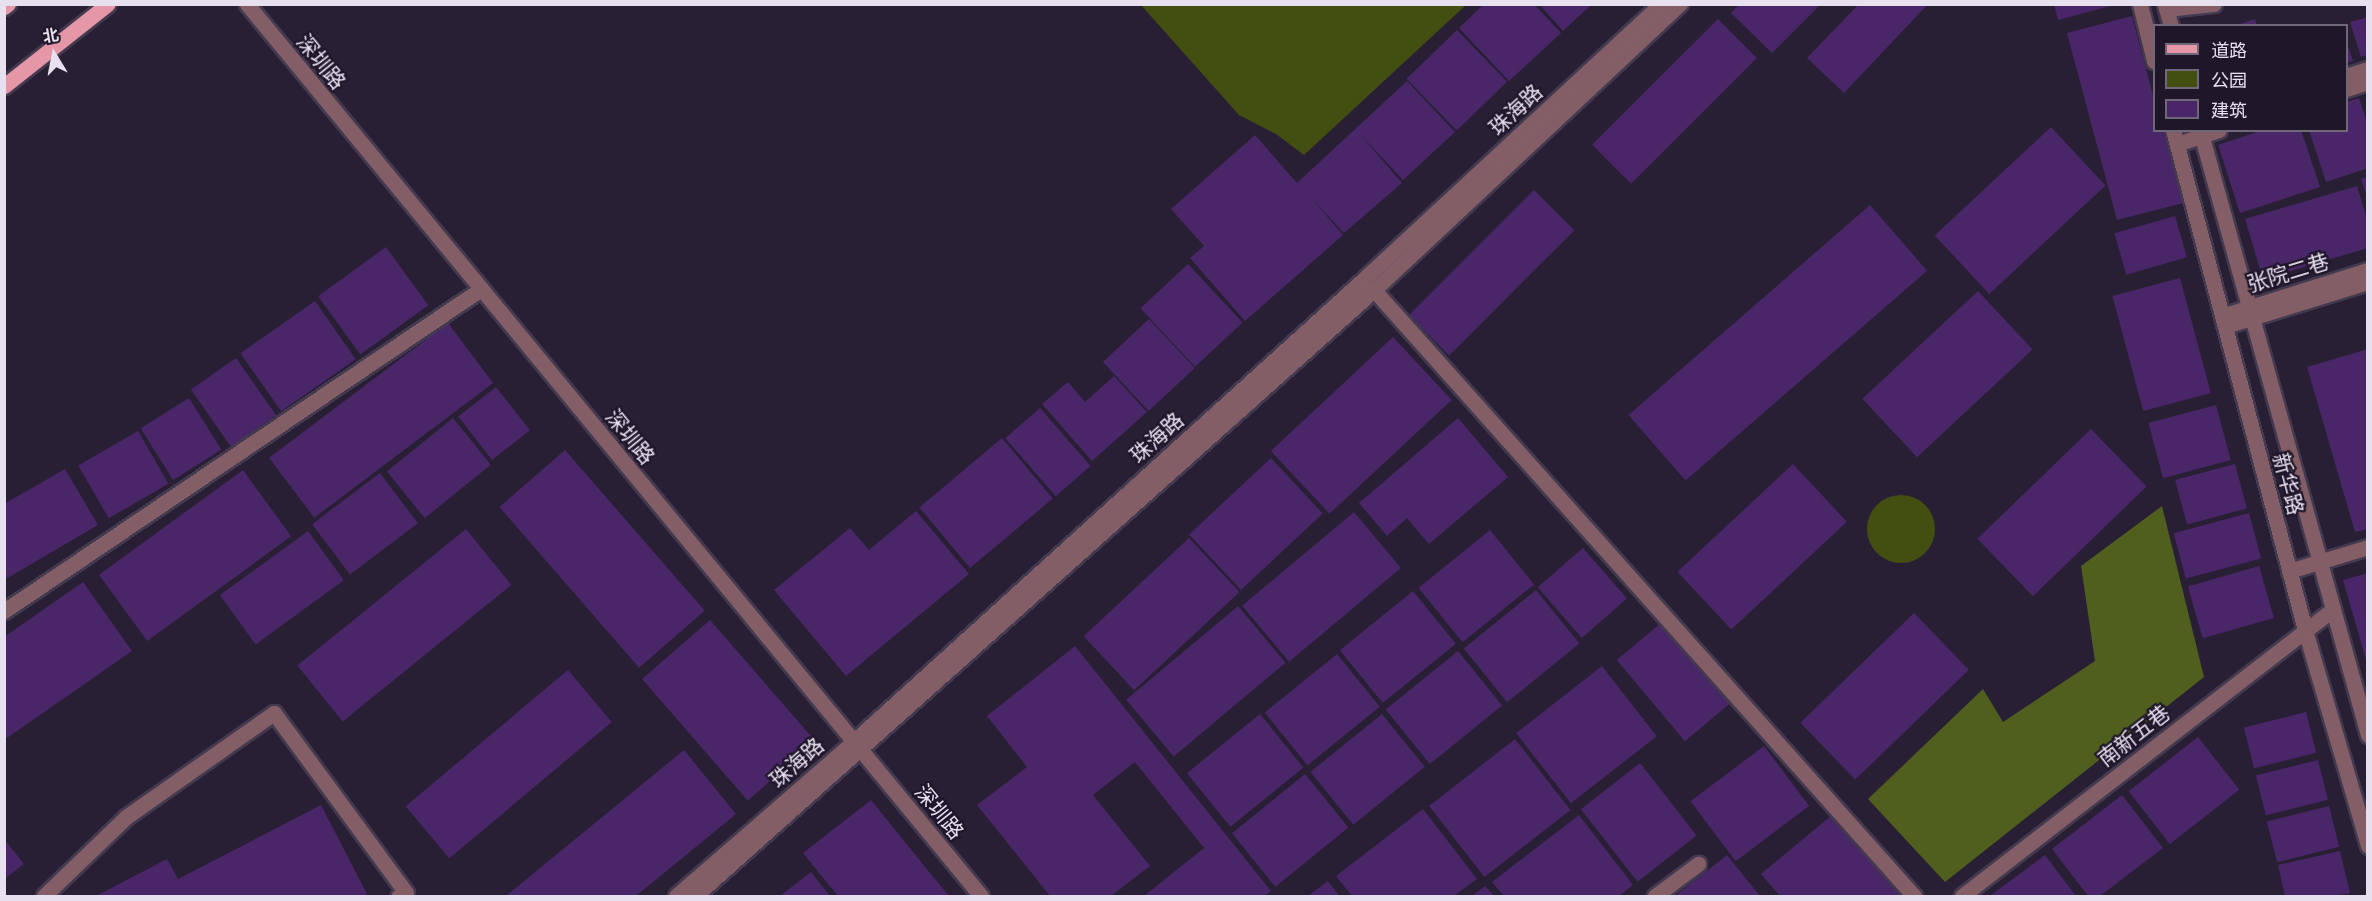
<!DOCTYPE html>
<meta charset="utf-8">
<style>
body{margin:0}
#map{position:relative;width:2372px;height:901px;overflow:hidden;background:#291f35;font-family:Rubik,"Noto Sans SC",sans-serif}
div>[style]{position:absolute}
.green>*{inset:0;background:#434f11}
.round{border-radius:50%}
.forest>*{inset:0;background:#505e1e}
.building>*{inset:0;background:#492668;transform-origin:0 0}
.roads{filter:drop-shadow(2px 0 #443a4f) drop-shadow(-2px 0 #443a4f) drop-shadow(0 2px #443a4f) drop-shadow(0 -2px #443a4f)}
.minor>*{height:15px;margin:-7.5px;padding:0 7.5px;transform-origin:7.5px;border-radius:7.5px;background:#845e66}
.major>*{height:15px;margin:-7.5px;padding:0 7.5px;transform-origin:7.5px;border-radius:7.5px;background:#e597a8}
span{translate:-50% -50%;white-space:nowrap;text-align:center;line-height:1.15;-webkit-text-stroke:4.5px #20162a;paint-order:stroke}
.street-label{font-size:21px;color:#e7e1ef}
.frame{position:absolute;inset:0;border:6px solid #e7e1ef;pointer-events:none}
.legend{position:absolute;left:2153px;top:24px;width:195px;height:108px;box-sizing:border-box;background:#20162a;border:2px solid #706779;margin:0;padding:8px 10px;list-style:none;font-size:18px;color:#e7e1ef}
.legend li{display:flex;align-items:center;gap:12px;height:30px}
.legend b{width:30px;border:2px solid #706779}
.north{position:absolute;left:24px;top:24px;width:60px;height:60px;-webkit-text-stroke:4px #20162a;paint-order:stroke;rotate:350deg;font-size:16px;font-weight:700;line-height:24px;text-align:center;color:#e7e1ef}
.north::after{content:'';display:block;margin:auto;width:21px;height:27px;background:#e7e1ef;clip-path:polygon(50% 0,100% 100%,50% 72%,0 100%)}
</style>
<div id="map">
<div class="green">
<i style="clip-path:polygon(1141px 5px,1466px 5px,1304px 155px,1276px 134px,1239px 115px)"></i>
<i class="round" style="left:1867px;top:495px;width:68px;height:68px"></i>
</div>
<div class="forest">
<i style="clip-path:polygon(2162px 506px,2204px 677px,1945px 882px,1868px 799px,1983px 689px,2003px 722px,2095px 661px,2081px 566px)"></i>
</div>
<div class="building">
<i style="clip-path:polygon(1484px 4px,1534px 4px,1561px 33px,1509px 81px,1459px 28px)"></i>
<i style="clip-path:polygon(1539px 4px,1592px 4px,1563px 31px)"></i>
<i style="clip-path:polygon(1740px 4px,1818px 4px,1819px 6px,1772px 53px,1731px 13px)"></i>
<i style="clip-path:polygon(1859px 4px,1928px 4px,1844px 93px,1807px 58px)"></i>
<i style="clip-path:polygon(2054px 4px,2114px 4px,2114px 5px,2058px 20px)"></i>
<i style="clip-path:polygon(2132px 16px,2154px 99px,2154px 130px,2163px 130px,2183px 203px,2117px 220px,2067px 33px)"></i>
<i style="clip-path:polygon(2368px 17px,2368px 55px,2361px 57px,2350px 22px)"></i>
<i style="left:1718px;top:19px;width:55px;height:178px;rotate:45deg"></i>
<i style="clip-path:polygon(2255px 19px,2257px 26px,2237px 26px,2237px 25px)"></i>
<i style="left:1457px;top:30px;width:72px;height:70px;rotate:46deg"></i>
<i style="clip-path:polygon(2346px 40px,2353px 61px,2346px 63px)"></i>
<i style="clip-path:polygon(1407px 81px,1455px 132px,1403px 180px,1359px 133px,1402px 183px,1344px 233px,1313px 200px,1343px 235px,1245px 321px,1190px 258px,1204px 246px,1171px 209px,1255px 135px,1297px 183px)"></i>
<i style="clip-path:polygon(2359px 98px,2368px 125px,2368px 168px,2326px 182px,2309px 130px,2346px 130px,2346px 102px)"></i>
<i style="left:2051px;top:127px;width:80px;height:159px;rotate:47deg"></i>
<i style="clip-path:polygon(2263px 130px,2301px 130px,2320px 187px,2240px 213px,2218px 145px)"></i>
<i style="clip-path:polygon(2368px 177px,2368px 196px,2367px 196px,2361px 179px)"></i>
<i style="clip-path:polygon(2357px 186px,2368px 222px,2368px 248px,2263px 279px,2245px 219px)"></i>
<i style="left:1534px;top:190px;width:57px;height:177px;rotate:45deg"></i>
<i style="left:1870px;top:205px;width:87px;height:320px;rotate:49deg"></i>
<i style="left:2175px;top:216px;width:43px;height:63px;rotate:74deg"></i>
<i style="left:386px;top:247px;width:72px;height:84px;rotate:54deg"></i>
<i style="left:1188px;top:264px;width:80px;height:65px;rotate:47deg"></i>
<i style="left:2180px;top:278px;width:119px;height:70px;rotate:75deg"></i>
<i style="left:1978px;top:291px;width:80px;height:158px;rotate:47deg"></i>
<i style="left:315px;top:301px;width:71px;height:91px;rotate:55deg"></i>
<i style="left:1149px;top:319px;width:67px;height:63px;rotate:47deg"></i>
<i style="left:448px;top:323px;width:75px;height:224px;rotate:53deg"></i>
<i style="left:1393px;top:337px;width:86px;height:167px;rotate:47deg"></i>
<i style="clip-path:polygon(2368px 349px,2368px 529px,2355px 532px,2307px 367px)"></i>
<i style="left:236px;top:358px;width:70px;height:55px;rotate:55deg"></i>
<i style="clip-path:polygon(1114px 376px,1147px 412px,1092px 461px,1042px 404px,1068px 382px,1085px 402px)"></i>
<i style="left:496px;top:387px;width:55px;height:48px;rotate:52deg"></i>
<i style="left:189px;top:398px;width:61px;height:57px;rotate:58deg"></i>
<i style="left:2216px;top:405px;width:57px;height:70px;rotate:75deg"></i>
<i style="left:1040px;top:408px;width:77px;height:46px;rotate:49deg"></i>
<i style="left:453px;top:418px;width:60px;height:85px;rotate:51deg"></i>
<i style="clip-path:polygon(1458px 418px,1508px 477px,1429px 544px,1407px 518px,1387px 536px,1359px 503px)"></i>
<i style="left:2091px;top:429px;width:80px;height:158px;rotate:46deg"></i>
<i style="left:138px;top:431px;width:61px;height:69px;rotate:60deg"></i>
<i style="left:1002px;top:438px;width:79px;height:108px;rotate:50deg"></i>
<i style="left:565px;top:450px;width:213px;height:87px;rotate:49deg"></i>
<i style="left:1271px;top:458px;width:76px;height:112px;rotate:47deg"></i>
<i style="left:1793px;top:464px;width:79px;height:158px;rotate:47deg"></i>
<i style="left:2235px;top:464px;width:46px;height:62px;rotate:75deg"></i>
<i style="clip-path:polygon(65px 469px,98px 525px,4px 580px,4px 504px)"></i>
<i style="left:243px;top:470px;width:82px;height:178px;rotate:54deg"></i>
<i style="left:380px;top:473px;width:63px;height:85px;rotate:53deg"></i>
<i style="clip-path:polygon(916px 511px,969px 574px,846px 676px,774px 590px,850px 528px,869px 550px)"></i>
<i style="left:1354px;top:512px;width:73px;height:146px;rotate:50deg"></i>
<i style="left:2249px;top:513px;width:47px;height:78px;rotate:75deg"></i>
<i style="left:466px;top:529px;width:72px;height:217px;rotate:51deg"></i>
<i style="left:1490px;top:530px;width:70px;height:92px;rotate:51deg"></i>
<i style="left:308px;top:531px;width:61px;height:109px;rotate:54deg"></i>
<i style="left:1189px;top:538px;width:74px;height:144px;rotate:47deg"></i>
<i style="left:1583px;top:548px;width:67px;height:60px;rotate:49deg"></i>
<i style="left:2259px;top:566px;width:54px;height:74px;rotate:74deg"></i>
<i style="clip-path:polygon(2368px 573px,2368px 663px,2367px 663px,2343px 580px)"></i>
<i style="clip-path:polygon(83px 582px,132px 651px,4px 740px,4px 637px)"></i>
<i style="left:1536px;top:590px;width:69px;height:93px;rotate:51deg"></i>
<i style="left:1413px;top:591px;width:68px;height:94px;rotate:51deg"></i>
<i style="left:1238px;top:606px;width:74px;height:146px;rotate:50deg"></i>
<i style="left:1914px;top:613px;width:79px;height:158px;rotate:46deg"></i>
<i style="left:710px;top:620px;width:161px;height:90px;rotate:49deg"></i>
<i style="left:1662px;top:622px;width:106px;height:59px;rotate:50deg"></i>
<i style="clip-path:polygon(1075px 646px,1271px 891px,1264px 896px,1144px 896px,1204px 848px,1135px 762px,1093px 795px,1150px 866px,1111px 896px,1050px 896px,977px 805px,1027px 767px,987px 716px)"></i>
<i style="left:1458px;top:651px;width:70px;height:93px;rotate:51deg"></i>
<i style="left:1337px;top:654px;width:68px;height:93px;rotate:51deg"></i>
<i style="left:1602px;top:666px;width:89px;height:109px;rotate:52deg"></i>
<i style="left:568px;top:670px;width:68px;height:212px;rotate:50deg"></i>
<i style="left:2306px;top:712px;width:42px;height:64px;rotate:76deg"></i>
<i style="left:1260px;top:714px;width:69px;height:94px;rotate:51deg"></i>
<i style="left:1382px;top:714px;width:68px;height:92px;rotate:51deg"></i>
<i style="left:2198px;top:737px;width:67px;height:88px;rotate:52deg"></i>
<i style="left:1515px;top:739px;width:90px;height:109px;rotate:52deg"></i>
<i style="left:1764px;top:746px;width:75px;height:92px;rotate:53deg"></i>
<i style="clip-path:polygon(684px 750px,736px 814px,636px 896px,506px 896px)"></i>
<i style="left:2318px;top:760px;width:41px;height:64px;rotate:76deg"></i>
<i style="left:1640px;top:763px;width:92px;height:75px;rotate:52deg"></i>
<i style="left:1305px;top:774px;width:69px;height:94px;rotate:51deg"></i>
<i style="clip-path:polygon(2122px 795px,2163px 848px,2100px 896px,2088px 896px,2052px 849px)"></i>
<i style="clip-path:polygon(871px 800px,930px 873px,949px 896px,838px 896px,803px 853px)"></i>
<i style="clip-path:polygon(321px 805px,367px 894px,363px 896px,96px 896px,167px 859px,178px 879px)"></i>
<i style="left:2329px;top:806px;width:42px;height:64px;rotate:76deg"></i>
<i style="clip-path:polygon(1423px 809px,1477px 879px,1454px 896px,1352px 896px,1336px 876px)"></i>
<i style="clip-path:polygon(1579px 815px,1633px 885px,1619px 896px,1504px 896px,1492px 882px)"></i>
<i style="clip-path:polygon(1832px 815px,1900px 896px,1780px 896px,1761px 874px)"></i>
<i style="clip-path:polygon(4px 839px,24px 864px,4px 879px)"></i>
<i style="clip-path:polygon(2340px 851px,2350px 893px,2333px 896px,2285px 896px,2278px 865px)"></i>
<i style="clip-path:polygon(1727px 855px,1760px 896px,1675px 896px)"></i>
<i style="clip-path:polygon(2045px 855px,2076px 896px,1990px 896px)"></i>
<i style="clip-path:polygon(811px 872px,830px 896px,780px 896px)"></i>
<i style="clip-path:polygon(1328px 881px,1339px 896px,1308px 896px)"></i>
<i style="clip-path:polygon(1485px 886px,1494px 896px,1472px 896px)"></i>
</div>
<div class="roads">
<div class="minor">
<i style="left:247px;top:4px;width:1155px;rotate:50.55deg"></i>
<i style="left:2140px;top:4px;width:59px;rotate:76.2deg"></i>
<i style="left:2165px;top:4px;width:23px;rotate:75deg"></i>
<i style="left:2166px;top:9px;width:48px;rotate:-5.9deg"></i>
<i style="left:2346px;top:76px;width:23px;rotate:-18deg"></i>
<i style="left:2346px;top:89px;width:23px;rotate:-18deg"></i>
<i style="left:2173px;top:130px;width:517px;rotate:75.21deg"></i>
<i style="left:2305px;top:630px;width:225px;rotate:73.7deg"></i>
<i style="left:2200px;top:130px;width:628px;rotate:74.48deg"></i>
<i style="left:2177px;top:144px;width:44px;rotate:-18.4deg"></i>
<i style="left:1374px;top:290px;width:812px;rotate:48.3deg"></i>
<i style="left:2222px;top:316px;width:153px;rotate:-17.5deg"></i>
<i style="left:2225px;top:326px;width:150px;rotate:-17.1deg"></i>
<i style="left:2289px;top:571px;width:83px;rotate:-16.9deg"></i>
<i style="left:4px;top:611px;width:576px;rotate:-34.02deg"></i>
<i style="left:44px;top:896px;width:114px;rotate:-43.9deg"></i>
<i style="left:126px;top:817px;width:181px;rotate:-35.1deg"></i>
<i style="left:274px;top:713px;width:223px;rotate:53.7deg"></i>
<i style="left:406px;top:893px;width:8px;rotate:157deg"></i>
<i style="left:676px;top:896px;width:236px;rotate:-41deg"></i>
<i style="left:854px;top:741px;width:691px;rotate:-42.18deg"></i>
<i style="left:1366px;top:277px;width:402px;rotate:-42.8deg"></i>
<i style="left:695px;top:896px;width:910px;rotate:-41.75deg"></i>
<i style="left:1374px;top:290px;width:419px;rotate:-43.1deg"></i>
<i style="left:1655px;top:896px;width:54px;rotate:-36.7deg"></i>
<i style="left:1962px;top:896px;width:469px;rotate:-37.7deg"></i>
</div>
<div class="major">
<i style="left:4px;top:7px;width:5px;rotate:-37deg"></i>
<i style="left:4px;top:86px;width:132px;rotate:-38.3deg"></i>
</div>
</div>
<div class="street-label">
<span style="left:321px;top:62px;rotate:51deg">深圳路</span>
<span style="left:1516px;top:110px;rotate:-43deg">珠海路</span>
<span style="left:2288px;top:273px;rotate:-17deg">张院二巷</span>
<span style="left:630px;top:437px;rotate:51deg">深圳路</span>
<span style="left:1157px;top:438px;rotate:-42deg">珠海路</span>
<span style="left:2288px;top:484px;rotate:75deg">新华路</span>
<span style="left:2134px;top:736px;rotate:-38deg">南新五巷</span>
<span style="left:797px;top:763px;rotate:-41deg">珠海路</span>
<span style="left:939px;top:812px;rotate:51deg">深圳路</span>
</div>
<div class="frame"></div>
<ul class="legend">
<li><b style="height:8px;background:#e597a8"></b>道路</li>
<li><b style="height:16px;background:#434f11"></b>公园</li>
<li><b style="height:16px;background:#492668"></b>建筑</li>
</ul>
<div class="north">北</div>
</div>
